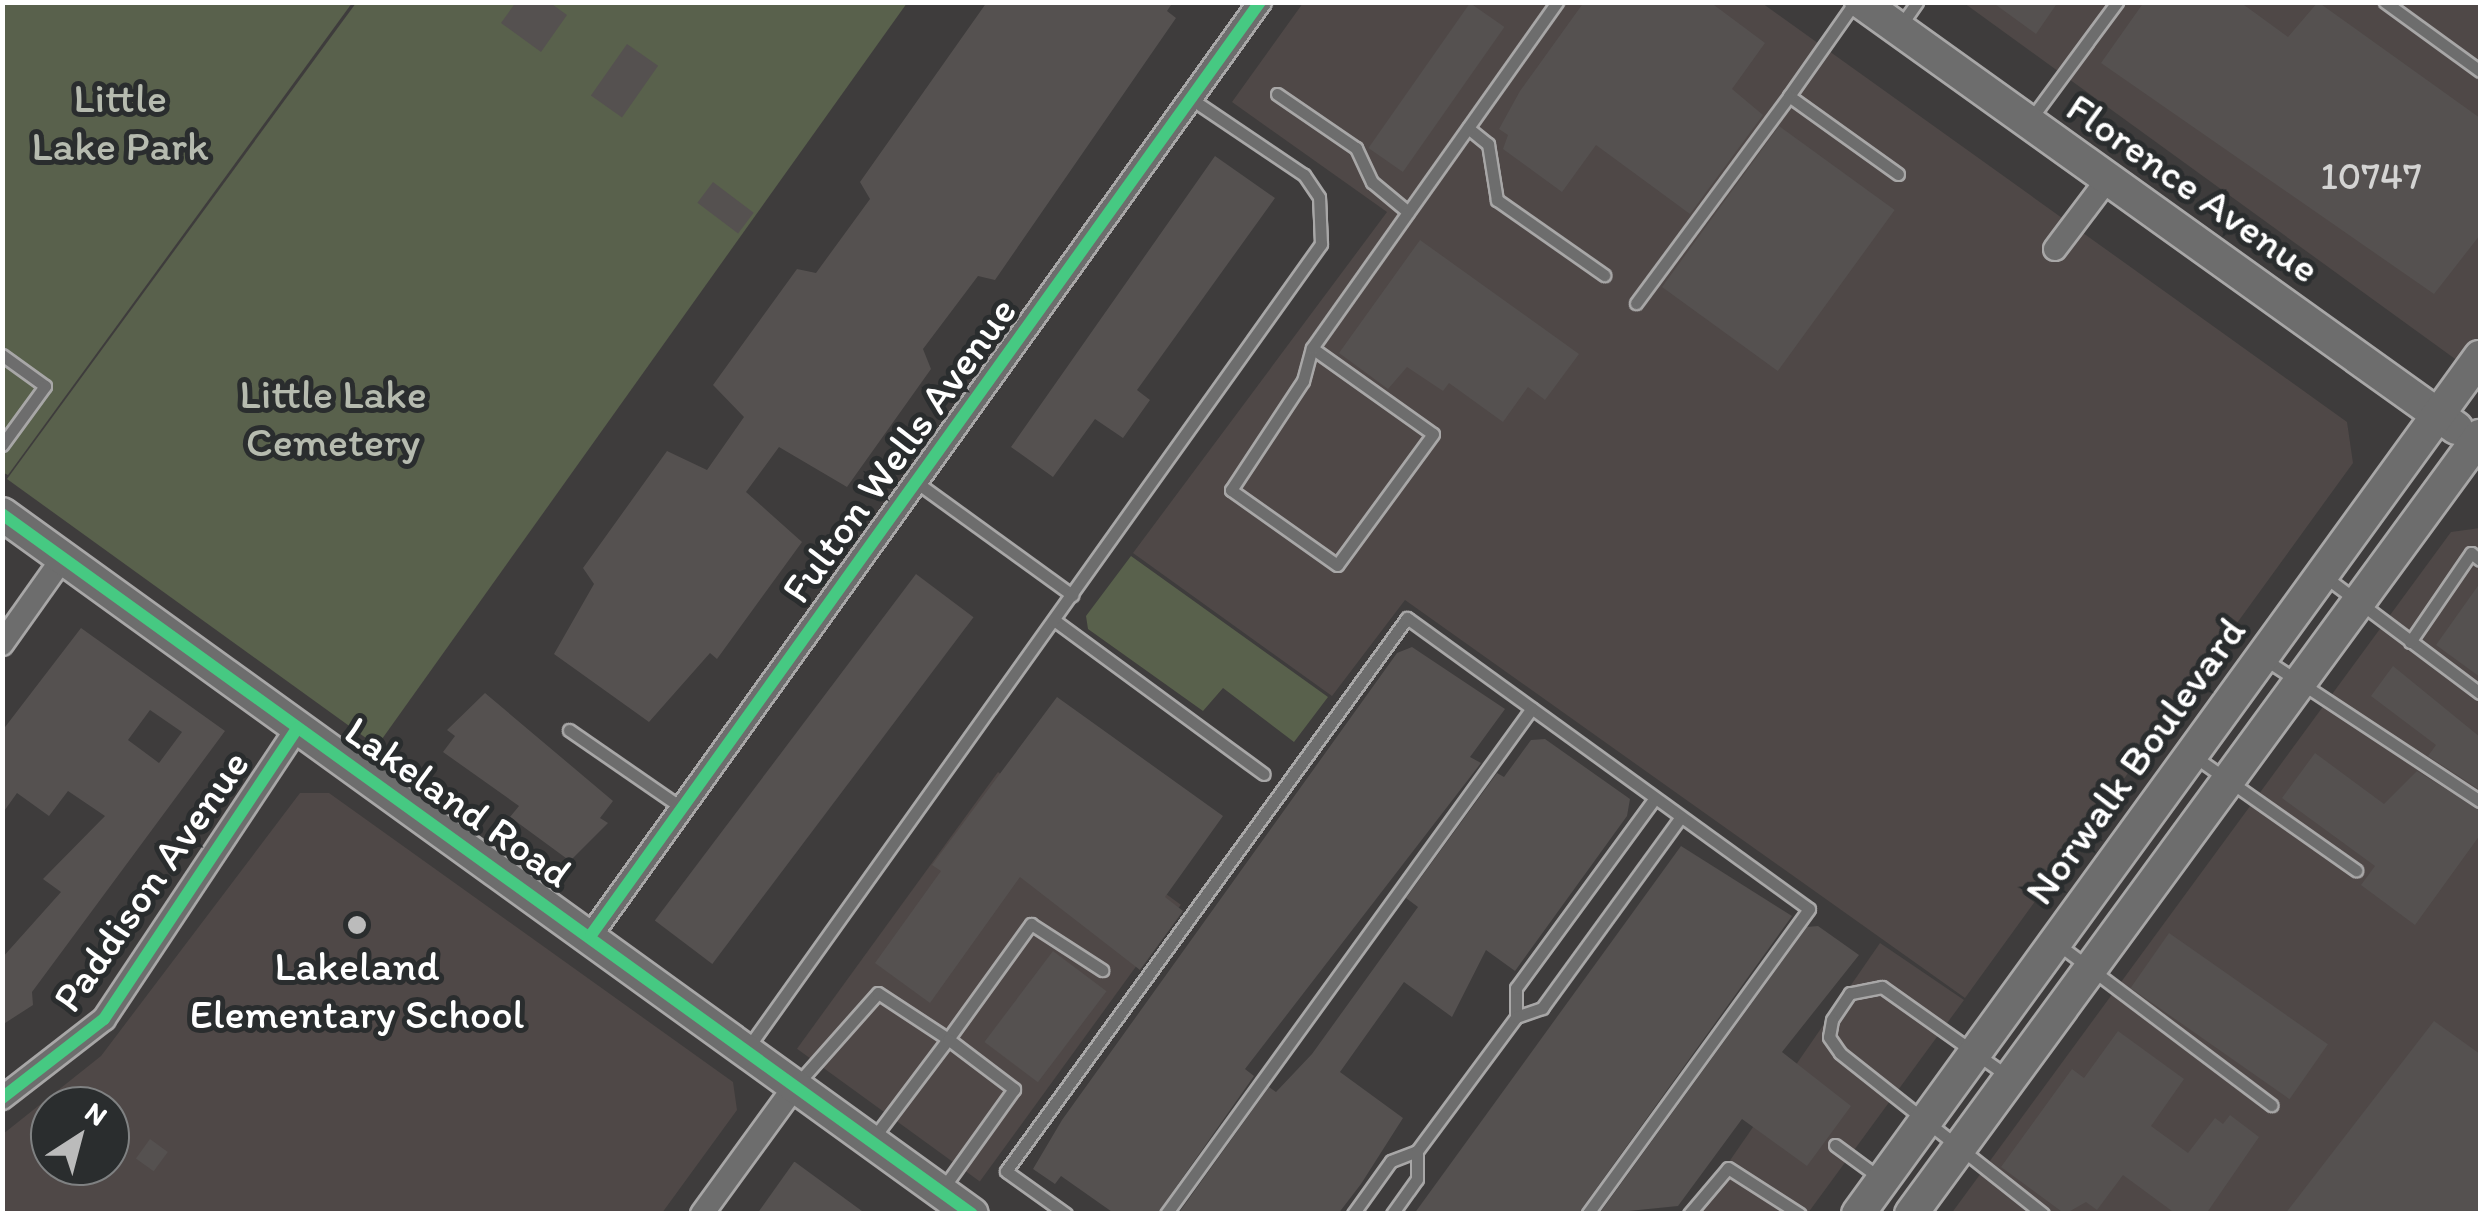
<!DOCTYPE html>
<style>
body{margin:0}
#map{position:relative;width:2483px;height:1216px;overflow:hidden;background:#3e3c3c;font-family:Itim,sans-serif}
div>[style]{position:absolute}
.built>*{inset:0;background:#4f4847;transform-origin:0 0}
.green>*{inset:0;background:#59614c}
.building>*{inset:0;background:#555150;transform-origin:0 0}
.roads{filter:drop-shadow(2px 0 #a8a7a7) drop-shadow(-2px 0 #a8a7a7) drop-shadow(0 2px #a8a7a7) drop-shadow(0 -2px #a8a7a7)}
.lane>*{height:11px;margin:-5.5px;padding:0 5.5px;transform-origin:5.5px;border-radius:5.5px;background:#6d6d6d}
.street>*{height:22px;margin:-11px;padding:0 11px;transform-origin:11px;border-radius:11px;background:#6d6d6d}
.secondary>*{height:32px;margin:-16px;padding:0 16px;transform-origin:16px;border-radius:16px;background:#6d6d6d}
.cycleway>*{height:12px;margin:-6px;padding:0 6px;transform-origin:6px;border-radius:6px;background:#46c982}
.dots>*{width:28px;height:28px;translate:-50% -50%;box-sizing:border-box;border:5px solid #2a2d2e;border-radius:50%}
span{translate:-50% -50%;white-space:nowrap;text-align:center;line-height:1.15;-webkit-text-stroke:10px #2a2d2e;paint-order:stroke}
.number-label{font-size:38px;color:#d4d4d3}
.number-label span{-webkit-text-stroke-width:0}
.park-label{font-size:42px;color:#b6bbaf}
.street-label{font-size:42px;color:#fff}
.poi-label{font-size:42px;color:#fff}
.frame{position:absolute;inset:0;border:5px solid #fff;pointer-events:none}
.north{position:absolute;left:30px;top:1086px;width:100px;height:100px;box-sizing:border-box;background:#2a2d2e;border:2px solid #7f8182;border-radius:50%;rotate:36deg;font-size:28px;font-weight:700;line-height:40px;text-align:center;color:#fff}
.north::after{content:'';display:block;margin:auto;width:35px;height:45px;background:#bbb;clip-path:polygon(50% 0,100% 100%,50% 72%,0 100%)}
</style>
<div id="map">
<div class="built">
<i style="clip-path:polygon(1303px 3px,1762px 3px,2347px 422px,2353px 463px,1965px 998px,1405px 600px,1332px 696px,1133px 553px,1387px 212px,1232px 102px)"></i>
<i style="clip-path:polygon(1964px 3px,2480px 3px,2480px 377px)"></i>
<i style="clip-path:polygon(2480px 528px,2480px 1213px,1951px 1214px,2451px 532px)"></i>
<i style="left:998px;top:772px;width:226px;height:342px;rotate:36deg"></i>
<i style="clip-path:polygon(evenodd,300px 793px,329px 793px,733px 1082px,737px 1110px,662px 1213px,3px 1214px,3px 1134px,101px 1056px,300px 793px,50px 1106px,110px 1106px,110px 1166px,50px 1166px,50px 1106px)"></i>
<i style="clip-path:polygon(1880px 943px,1964px 1000px,1808px 1213px,1693px 1214px)"></i>
</div>
<div class="green">
<i style="clip-path:polygon(2px 3px,352px 3px,8px 475px,2px 472px)"></i>
<i style="clip-path:polygon(356px 3px,907px 3px,377px 746px,7px 479px)"></i>
<i style="clip-path:polygon(1131px 556px,1328px 697px,1294px 742px,1223px 688px,1203px 711px,1088px 629px,1086px 616px)"></i>
</div>
<div class="building">
<i style="clip-path:polygon(516px 2px,549px 2px,567px 15px,541px 52px,501px 23px)"></i>
<i style="clip-path:polygon(987px 2px,1173px 2px,1167px 11px,1176px 18px,995px 280px,978px 276px,923px 349px,931px 369px,847px 487px,779px 447px,746px 492px,802px 542px,717px 659px,710px 653px,649px 722px,554px 654px,594px 584px,583px 568px,667px 451px,707px 470px,744px 417px,713px 385px,797px 269px,816px 273px,870px 199px,860px 182px)"></i>
<i style="clip-path:polygon(1584px 2px,1710px 2px,1765px 43px,1732px 89px,1763px 115px,1690px 214px,1596px 145px,1562px 192px,1503px 149px,1508px 135px,1499px 129px,1520px 91px)"></i>
<i style="clip-path:polygon(1992px 2px,2058px 2px,2036px 34px)"></i>
<i style="clip-path:polygon(2144px 2px,2240px 2px,2288px 37px,2318px 2px,2480px 118px,2480px 235px,2434px 294px,2101px 63px)"></i>
<i style="left:1470px;top:3px;width:42px;height:177px;rotate:35deg"></i>
<i style="left:627px;top:44px;width:38px;height:63px;rotate:35deg"></i>
<i style="left:1779px;top:126px;width:143px;height:199px;rotate:36deg"></i>
<i style="clip-path:polygon(1215px 156px,1275px 198px,1137px 390px,1150px 400px,1123px 438px,1095px 419px,1053px 477px,1011px 447px)"></i>
<i style="left:713px;top:182px;width:51px;height:26px;rotate:37deg"></i>
<i style="clip-path:polygon(1420px 240px,1579px 354px,1545px 400px,1528px 387px,1503px 422px,1449px 383px,1443px 391px,1407px 367px,1388px 389px,1339px 353px)"></i>
<i style="left:916px;top:574px;width:72px;height:434px;rotate:37deg"></i>
<i style="clip-path:polygon(2480px 583px,2480px 677px,2436px 645px)"></i>
<i style="clip-path:polygon(evenodd,81px 628px,225px 731px,32px 992px,33px 1005px,2px 1025px,2px 958px,61px 892px,43px 879px,105px 816px,68px 791px,49px 816px,17px 793px,2px 814px,2px 731px,81px 628px,150px 710px,182px 732px,159px 763px,128px 740px,150px 710px)"></i>
<i style="clip-path:polygon(1412px 647px,1505px 709px,1470px 757px,1481px 763px,1245px 1069px,1254px 1076px,1157px 1214px,1115px 1214px,1061px 1176px,1055px 1184px,1033px 1169px,1062px 1120px,1397px 653px)"></i>
<i style="clip-path:polygon(2393px 666px,2480px 737px,2480px 790px,2428px 756px,2436px 745px,2371px 696px)"></i>
<i style="clip-path:polygon(485px 693px,613px 801px,600px 818px,608px 823px,570px 861px,510px 817px,519px 806px,443px 752px,455px 736px,447px 730px)"></i>
<i style="clip-path:polygon(1057px 697px,1223px 816px,1165px 897px,1183px 911px,1140px 970px,1020px 877px,930px 1003px,875px 963px,941px 871px,932px 865px)"></i>
<i style="clip-path:polygon(1545px 739px,1630px 799px,1627px 816px,1515px 971px,1486px 950px,1452px 1017px,1404px 982px,1340px 1072px,1403px 1118px,1361px 1184px,1338px 1214px,1178px 1214px,1269px 1087px,1276px 1092px,1312px 1054px,1418px 907px,1406px 898px,1497px 773px,1504px 777px,1531px 740px)"></i>
<i style="clip-path:polygon(2315px 753px,2384px 804px,2417px 771px,2480px 810px,2480px 835px,2415px 925px,2361px 885px,2375px 866px,2282px 798px)"></i>
<i style="clip-path:polygon(1681px 846px,1792px 916px,1578px 1214px,1414px 1214px)"></i>
<i style="clip-path:polygon(1818px 926px,1859px 955px,1782px 1052px,1851px 1106px,1807px 1166px,1742px 1119px,1678px 1206px,1599px 1214px,1807px 927px)"></i>
<i style="left:2169px;top:933px;width:194px;height:67px;rotate:35deg"></i>
<i style="left:1053px;top:951px;width:67px;height:114px;rotate:37deg"></i>
<i style="clip-path:polygon(2434px 1021px,2480px 1054px,2480px 1214px,2285px 1214px)"></i>
<i style="clip-path:polygon(2118px 1031px,2184px 1079px,2151px 1126px,2188px 1153px,2215px 1118px,2223px 1124px,2230px 1115px,2259px 1137px,2206px 1214px,2176px 1214px,2123px 1175px,2097px 1210px,2086px 1202px,2065px 1214px,2001px 1167px,2072px 1069px,2084px 1078px)"></i>
<i style="left:150px;top:1139px;width:22px;height:24px;rotate:36deg"></i>
<i style="clip-path:polygon(794px 1162px,795px 1162px,866px 1214px,757px 1214px)"></i>
</div>
<div class="roads">
<div class="lane">
<i style="left:1855px;top:2px;width:115px;rotate:125.1deg"></i>
<i style="left:1789px;top:96px;width:134px;rotate:35.6deg"></i>
<i style="left:2385px;top:2px;width:117px;rotate:36deg"></i>
<i style="left:1901px;top:25px;width:28px;rotate:-55deg"></i>
<i style="left:1277px;top:94px;width:96px;rotate:34.4deg"></i>
<i style="left:1356px;top:148px;width:38px;rotate:65deg"></i>
<i style="left:1372px;top:182px;width:47px;rotate:39.8deg"></i>
<i style="left:2030px;top:120px;width:147px;rotate:-53.6deg"></i>
<i style="left:1468px;top:128px;width:26px;rotate:39deg"></i>
<i style="left:1488px;top:144px;width:57px;rotate:80.9deg"></i>
<i style="left:1497px;top:200px;width:131px;rotate:35deg"></i>
<i style="left:1636px;top:303px;width:257px;rotate:-53.5deg"></i>
<i style="left:1312px;top:348px;width:148px;rotate:35.4deg"></i>
<i style="left:1433px;top:434px;width:162px;rotate:126.2deg"></i>
<i style="left:1337px;top:565px;width:130px;rotate:-144.7deg"></i>
<i style="left:1231px;top:490px;width:131px;rotate:-56.6deg"></i>
<i style="left:1303px;top:381px;width:34px;rotate:-75deg"></i>
<i style="left:1312px;top:348px;width:424px;rotate:-54.7deg"></i>
<i style="left:2px;top:355px;width:53px;rotate:35.8deg"></i>
<i style="left:45px;top:386px;width:73px;rotate:126.1deg"></i>
<i style="left:916px;top:482px;width:193px;rotate:35.9deg"></i>
<i style="left:2324px;top:576px;width:195px;rotate:36.9deg"></i>
<i style="left:1054px;top:620px;width:260px;rotate:36.3deg"></i>
<i style="left:2410px;top:642px;width:108px;rotate:-55.6deg"></i>
<i style="left:2471px;top:553px;width:11px;rotate:38deg"></i>
<i style="left:2266px;top:660px;width:256px;rotate:33.4deg"></i>
<i style="left:569px;top:730px;width:137px;rotate:34.6deg"></i>
<i style="left:2195px;top:757px;width:197px;rotate:35.1deg"></i>
<i style="left:2059px;top:945px;width:266px;rotate:37deg"></i>
<i style="left:1516px;top:1017px;width:29px;rotate:-90deg"></i>
<i style="left:1516px;top:988px;width:235px;rotate:-53.8deg"></i>
<i style="left:747px;top:1049px;width:989px;rotate:-54.51deg"></i>
<i style="left:1321px;top:244px;width:47px;rotate:-92.4deg"></i>
<i style="left:1319px;top:197px;width:27px;rotate:-124deg"></i>
<i style="left:1304px;top:175px;width:138px;rotate:-146deg"></i>
<i style="left:2009px;top:1077px;width:156px;rotate:-144.7deg"></i>
<i style="left:1882px;top:987px;width:33px;rotate:169deg"></i>
<i style="left:1850px;top:993px;width:32px;rotate:124deg"></i>
<i style="left:1832px;top:1020px;width:17px;rotate:100deg"></i>
<i style="left:1829px;top:1037px;width:19px;rotate:55deg"></i>
<i style="left:1840px;top:1053px;width:259px;rotate:38.4deg"></i>
<i style="left:798px;top:1083px;width:120px;rotate:-48.4deg"></i>
<i style="left:878px;top:993px;width:84px;rotate:33.3deg"></i>
<i style="left:948px;top:1039px;width:142px;rotate:-54.2deg"></i>
<i style="left:1031px;top:924px;width:85px;rotate:32.9deg"></i>
<i style="left:872px;top:1140px;width:126px;rotate:-53deg"></i>
<i style="left:948px;top:1039px;width:83px;rotate:37.1deg"></i>
<i style="left:1014px;top:1089px;width:122px;rotate:125.6deg"></i>
<i style="left:1835px;top:1145px;width:56px;rotate:36.3deg"></i>
<i style="left:1066px;top:1214px;width:74px;rotate:-144.4deg"></i>
<i style="left:1006px;top:1171px;width:683px;rotate:-54.05deg"></i>
<i style="left:1407px;top:618px;width:496px;rotate:35.9deg"></i>
<i style="left:1809px;top:909px;width:377px;rotate:126deg"></i>
<i style="left:1166px;top:1214px;width:624px;rotate:-54.12deg"></i>
<i style="left:1353px;top:1214px;width:65px;rotate:-54.4deg"></i>
<i style="left:1391px;top:1161px;width:28px;rotate:-21deg"></i>
<i style="left:1417px;top:1151px;width:167px;rotate:-53.5deg"></i>
<i style="left:1516px;top:1017px;width:28px;rotate:-19deg"></i>
<i style="left:1542px;top:1008px;width:236px;rotate:-54deg"></i>
<i style="left:1392px;top:1214px;width:43px;rotate:-54.5deg"></i>
<i style="left:1417px;top:1179px;width:28px;rotate:-90deg"></i>
<i style="left:1689px;top:1214px;width:60px;rotate:-49.7deg"></i>
<i style="left:1728px;top:1168px;width:85px;rotate:32.6deg"></i>
</div>
<div class="street">
<i style="left:2055px;top:249px;width:86px;rotate:-53deg"></i>
<i style="left:2px;top:644px;width:105px;rotate:-54.7deg"></i>
<i style="left:591px;top:935px;width:1148px;rotate:-54.36deg"></i>
<i style="left:2px;top:1098px;width:129px;rotate:-37.8deg"></i>
<i style="left:104px;top:1019px;width:349px;rotate:-56.4deg"></i>
<i style="left:702px;top:1214px;width:158px;rotate:-54deg"></i>
</div>
<div class="secondary">
<i style="left:1861px;top:2px;width:732px;rotate:35.6deg"></i>
<i style="left:2px;top:514px;width:1196px;rotate:35.82deg"></i>
<i style="left:1858px;top:1214px;width:1059px;rotate:-54.03deg"></i>
<i style="left:1911px;top:1214px;width:964px;rotate:-53.82deg"></i>
</div>
</div>
<div class="cycleway">
<i style="left:2px;top:514px;width:1196px;rotate:35.82deg"></i>
<i style="left:591px;top:935px;width:1148px;rotate:-54.36deg"></i>
<i style="left:2px;top:1098px;width:129px;rotate:-37.8deg"></i>
<i style="left:104px;top:1019px;width:349px;rotate:-56.4deg"></i>
</div>
<div class="dots">
<i style="left:357px;top:925px;background:#bbb"></i>
</div>
<div class="number-label">
<span style="left:2371px;top:177px">10747</span>
</div>
<div class="park-label">
<span style="left:120px;top:122px">Little<br>Lake Park</span>
<span style="left:333px;top:418px">Little Lake<br>Cemetery</span>
</div>
<div class="street-label">
<span style="left:2193px;top:188px;rotate:35deg">Florence Avenue</span>
<span style="left:899px;top:450px;rotate:-54deg">Fulton Wells Avenue</span>
<span style="left:2135px;top:761px;rotate:-54deg">Norwalk Boulevard</span>
<span style="left:458px;top:802px;rotate:35deg">Lakeland Road</span>
<span style="left:151px;top:881px;rotate:-55deg">Paddison Avenue</span>
</div>
<div class="poi-label">
<span style="left:357px;top:990px">Lakeland<br>Elementary School</span>
</div>
<div class="frame"></div>
<div class="north">N</div>
</div>
